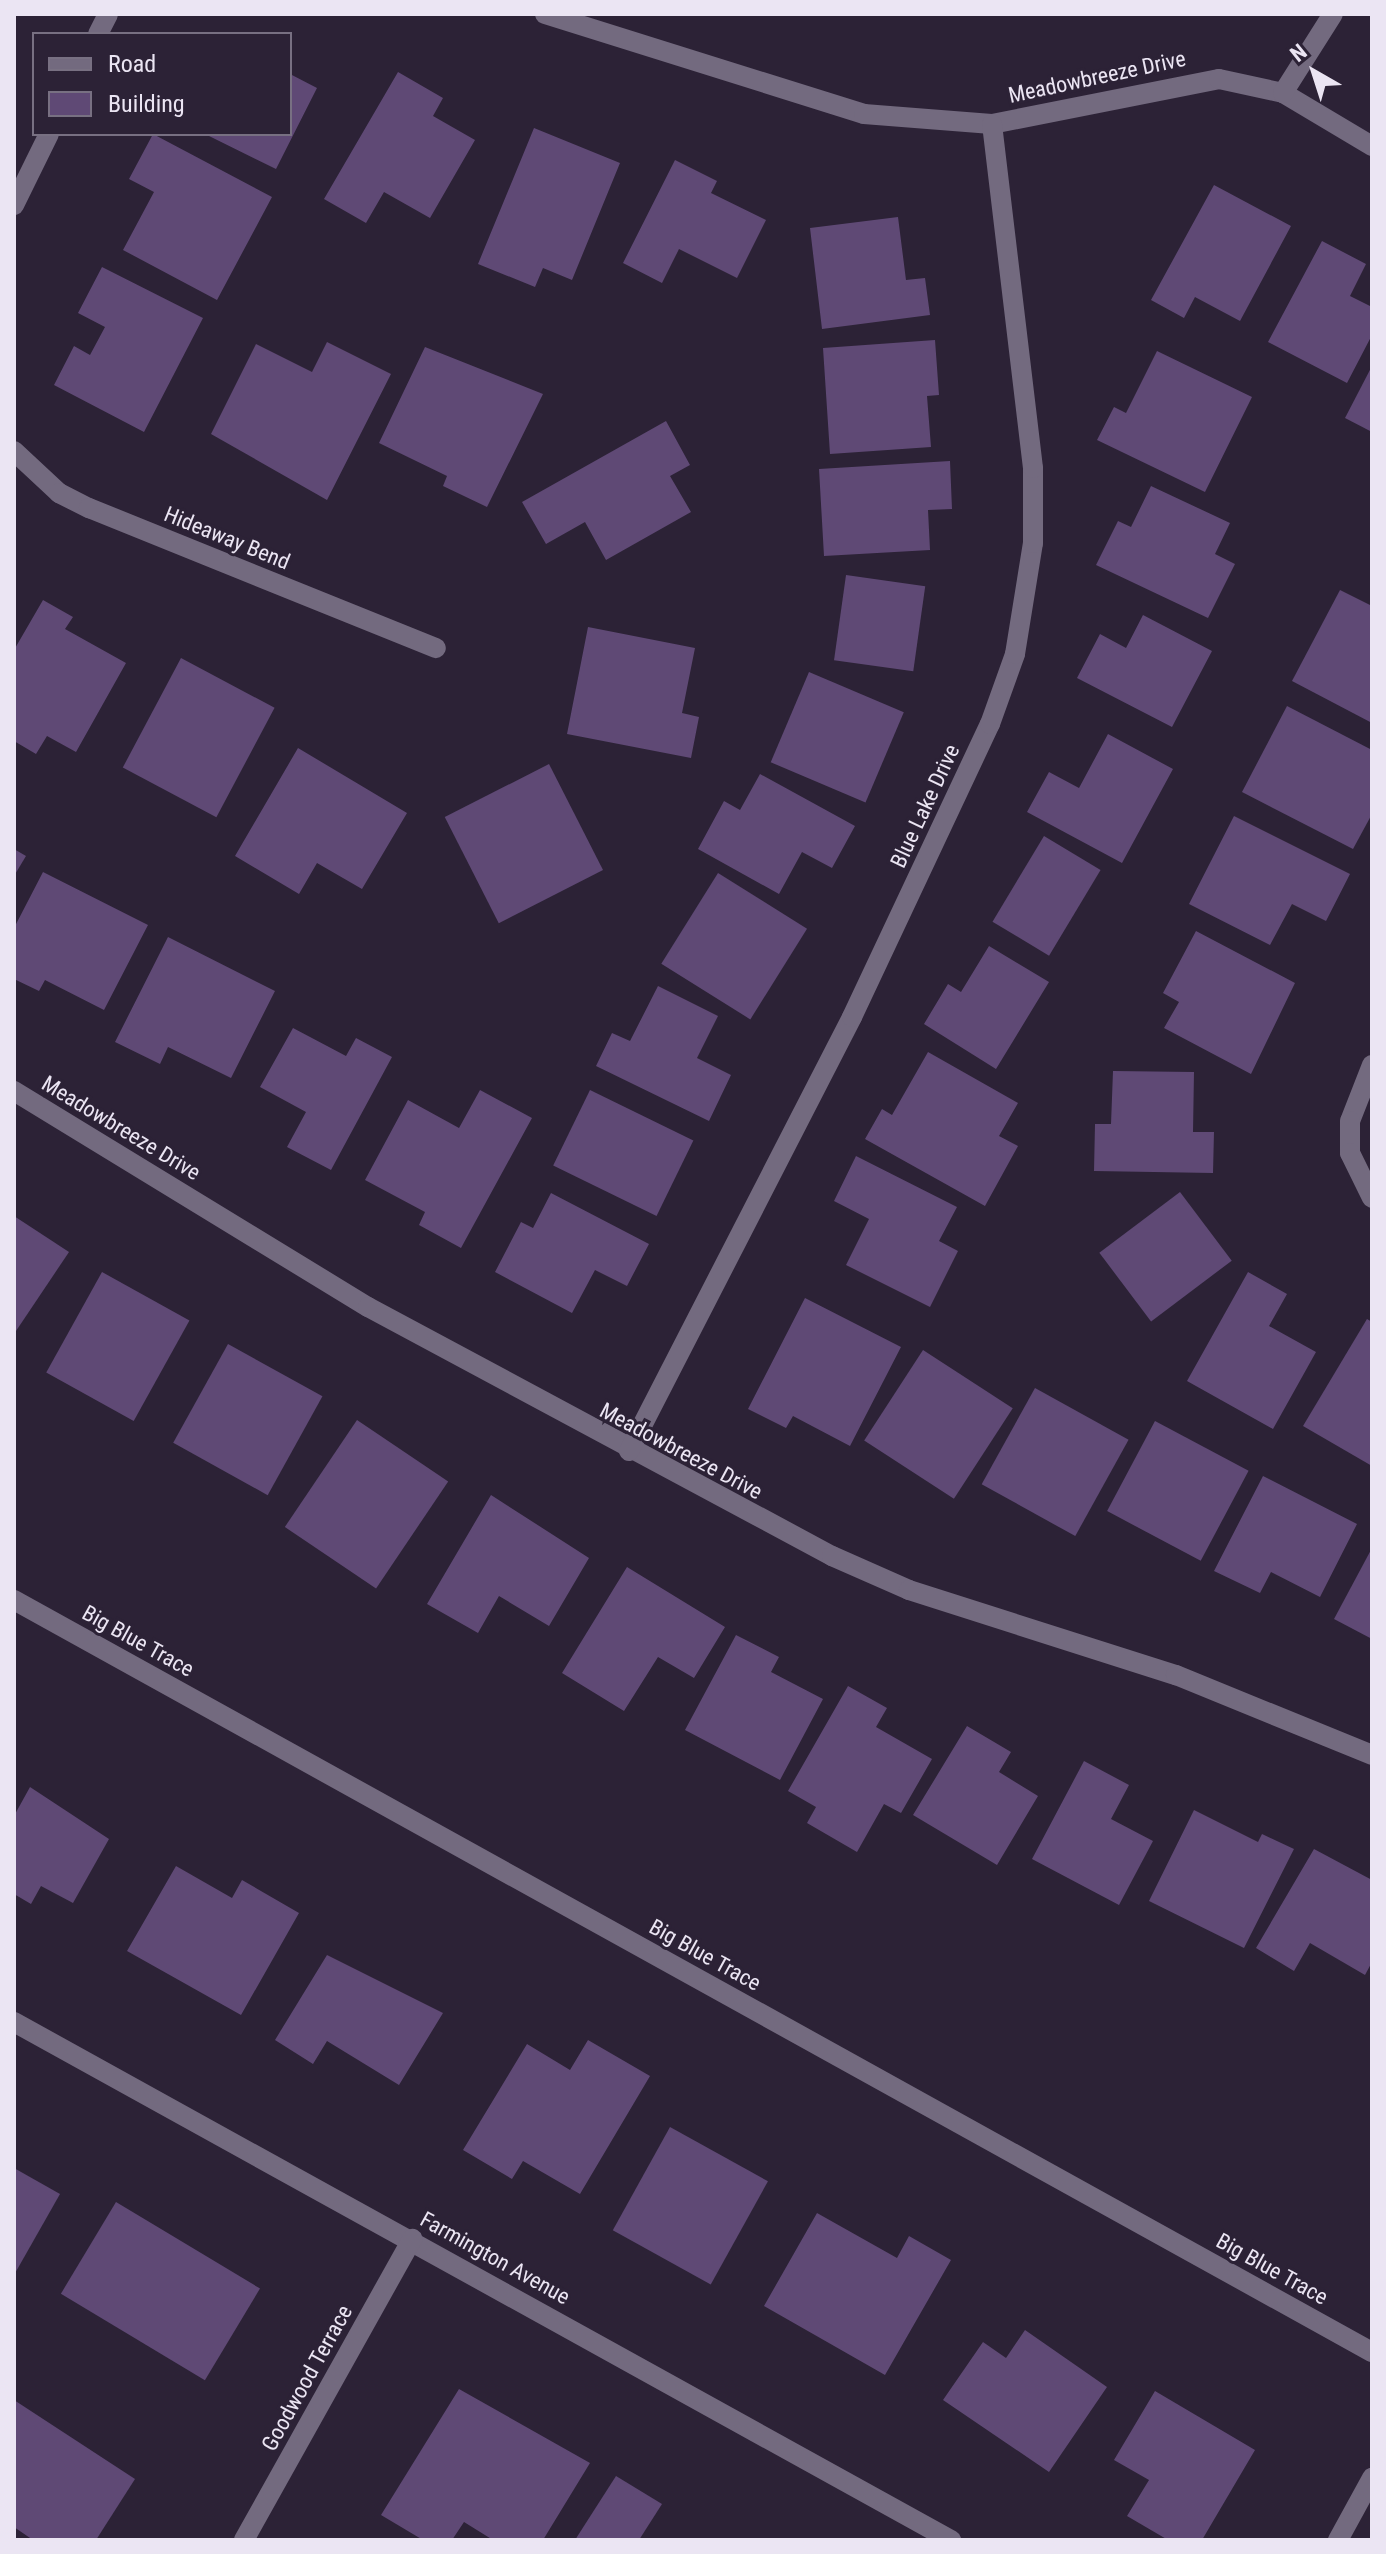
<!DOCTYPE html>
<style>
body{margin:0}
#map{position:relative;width:1386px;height:2554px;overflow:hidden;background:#2c2236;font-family:"Roboto Condensed",sans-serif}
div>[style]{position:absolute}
.building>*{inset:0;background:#5f4975;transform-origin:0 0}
.minor>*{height:20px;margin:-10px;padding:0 10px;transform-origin:10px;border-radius:10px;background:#736a7f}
span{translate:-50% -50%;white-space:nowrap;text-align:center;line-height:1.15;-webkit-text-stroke:6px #2c2236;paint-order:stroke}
.street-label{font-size:22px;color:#ebe5f3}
.frame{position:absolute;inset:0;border:16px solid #ebe5f3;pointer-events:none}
.legend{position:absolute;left:32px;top:32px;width:260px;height:104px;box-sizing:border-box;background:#2c2236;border:2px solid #787082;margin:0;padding:10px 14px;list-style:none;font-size:24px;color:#ebe5f3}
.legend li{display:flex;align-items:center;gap:16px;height:40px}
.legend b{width:40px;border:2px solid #787082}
.north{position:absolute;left:1274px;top:32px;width:80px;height:80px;-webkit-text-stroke:6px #2c2236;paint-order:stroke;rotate:321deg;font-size:22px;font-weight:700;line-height:32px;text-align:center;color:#ebe5f3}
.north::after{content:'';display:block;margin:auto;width:28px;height:36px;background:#ebe5f3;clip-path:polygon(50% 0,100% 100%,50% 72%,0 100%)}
</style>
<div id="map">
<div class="building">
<i style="clip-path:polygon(398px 72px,443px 98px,433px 116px,475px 140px,430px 218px,384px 192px,366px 223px,324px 199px)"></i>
<i style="clip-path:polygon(290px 74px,317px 88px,276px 169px,205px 134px,290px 134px)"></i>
<i style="clip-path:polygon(534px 128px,620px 163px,572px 280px,543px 268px,535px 287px,478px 264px)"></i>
<i style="clip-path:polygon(153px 134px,272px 197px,217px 300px,123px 250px,154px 192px,129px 179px)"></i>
<i style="clip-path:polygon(675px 160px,717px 181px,711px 193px,766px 220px,737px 278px,679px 249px,662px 283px,623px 263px)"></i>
<i style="clip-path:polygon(1214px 185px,1291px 226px,1240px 321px,1195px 297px,1184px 318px,1151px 300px)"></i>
<i style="clip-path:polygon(898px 217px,906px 280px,925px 278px,930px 315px,822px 329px,810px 228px)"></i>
<i style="clip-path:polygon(1322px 241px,1366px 264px,1350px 296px,1372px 307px,1372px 335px,1347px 383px,1268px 342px)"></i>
<i style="clip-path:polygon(102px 267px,203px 318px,144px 432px,54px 385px,74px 346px,90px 355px,105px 327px,78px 313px)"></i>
<i style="clip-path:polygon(935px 340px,939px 395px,927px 396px,931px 447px,830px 454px,823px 348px)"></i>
<i style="clip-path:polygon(327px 342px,391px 374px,327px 500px,211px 434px,256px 344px,312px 372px)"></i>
<i style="clip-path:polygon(425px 347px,543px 394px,487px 507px,443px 486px,447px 476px,379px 443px)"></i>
<i style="clip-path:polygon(1157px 351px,1252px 397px,1205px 492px,1097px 440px,1114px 407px,1126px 413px)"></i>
<i style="clip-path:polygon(1372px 366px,1372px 432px,1345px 418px)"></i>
<i style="clip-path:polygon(666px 421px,690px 465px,670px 476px,691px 512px,606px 560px,585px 522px,546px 544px,522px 502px)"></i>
<i style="clip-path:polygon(950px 461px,952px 509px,928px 510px,930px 550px,824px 556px,819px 469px)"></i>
<i style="clip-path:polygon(1151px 486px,1230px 523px,1215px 554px,1235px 564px,1208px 618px,1096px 565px,1118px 521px,1131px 527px)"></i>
<i style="left:846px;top:575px;width:80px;height:86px;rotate:8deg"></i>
<i style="clip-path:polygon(1340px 590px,1372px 606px,1372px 723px,1292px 681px)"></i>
<i style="clip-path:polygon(43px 600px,73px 617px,65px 629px,126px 663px,76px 752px,47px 736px,36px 754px,14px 741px,14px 650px)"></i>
<i style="clip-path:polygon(1143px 615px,1212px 651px,1172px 727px,1077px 678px,1100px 634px,1126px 648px)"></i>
<i style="clip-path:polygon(588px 627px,695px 648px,682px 713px,699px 717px,691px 758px,567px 734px)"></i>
<i style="left:181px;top:658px;width:106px;height:124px;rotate:28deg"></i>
<i style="left:809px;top:672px;width:103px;height:98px;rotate:23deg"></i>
<i style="clip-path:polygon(1287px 706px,1372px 750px,1372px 814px,1353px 849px,1242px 792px)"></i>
<i style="clip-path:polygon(1108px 734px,1173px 769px,1122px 863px,1027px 812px,1049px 772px,1079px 788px)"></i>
<i style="clip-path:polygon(298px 748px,407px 813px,362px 889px,317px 863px,299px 894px,235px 856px)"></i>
<i style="left:549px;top:764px;width:119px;height:117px;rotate:63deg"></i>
<i style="clip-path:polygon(760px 774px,855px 826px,832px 868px,802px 852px,779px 894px,698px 849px,724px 801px,740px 810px)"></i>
<i style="clip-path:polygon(1234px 816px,1350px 874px,1326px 921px,1292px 904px,1270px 945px,1189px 904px)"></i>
<i style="left:1044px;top:836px;width:66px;height:100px;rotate:31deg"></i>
<i style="clip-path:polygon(14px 849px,26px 856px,14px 876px)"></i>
<i style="clip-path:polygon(43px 872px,148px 925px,104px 1010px,45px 980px,39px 991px,14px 979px,14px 928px)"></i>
<i style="left:718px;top:873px;width:105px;height:107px;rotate:32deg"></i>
<i style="clip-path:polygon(1196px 931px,1295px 983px,1251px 1074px,1164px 1028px,1179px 1002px,1163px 993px)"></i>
<i style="clip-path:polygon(168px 937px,275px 991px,231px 1078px,168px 1047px,160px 1064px,115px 1042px)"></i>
<i style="clip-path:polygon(989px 946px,1049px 982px,996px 1069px,924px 1024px,948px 984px,961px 992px)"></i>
<i style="clip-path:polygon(658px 986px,718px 1016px,697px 1058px,731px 1075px,709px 1121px,596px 1066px,612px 1033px,630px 1041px)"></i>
<i style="clip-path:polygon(293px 1028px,346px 1056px,356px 1038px,392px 1057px,331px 1170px,287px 1147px,306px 1112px,260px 1087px)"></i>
<i style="clip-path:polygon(928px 1052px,1018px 1103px,999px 1136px,1018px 1146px,985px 1206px,865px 1139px,882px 1109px,892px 1115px)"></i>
<i style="clip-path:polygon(1113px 1071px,1194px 1072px,1193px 1132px,1214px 1132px,1213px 1173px,1094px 1171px,1095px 1124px,1111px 1124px)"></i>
<i style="clip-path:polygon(480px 1090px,532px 1118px,461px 1248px,419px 1225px,425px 1212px,365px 1180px,408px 1100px,459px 1128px)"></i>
<i style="left:590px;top:1090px;width:115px;height:84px;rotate:26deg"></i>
<i style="clip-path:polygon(856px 1156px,957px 1207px,939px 1241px,958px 1251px,930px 1307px,846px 1265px,869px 1219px,834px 1201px)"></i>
<i style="left:1180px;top:1192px;width:86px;height:101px;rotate:53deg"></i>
<i style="clip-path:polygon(551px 1193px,649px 1244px,627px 1286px,595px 1270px,572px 1313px,495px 1272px,521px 1222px,533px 1228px)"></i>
<i style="clip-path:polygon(14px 1216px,69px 1252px,14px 1334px)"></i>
<i style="left:102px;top:1272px;width:100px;height:115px;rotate:29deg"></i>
<i style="clip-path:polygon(1248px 1272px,1287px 1294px,1269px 1326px,1316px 1352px,1273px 1429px,1187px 1381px)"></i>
<i style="clip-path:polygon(805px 1298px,901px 1347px,850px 1446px,793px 1416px,786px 1428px,748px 1409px)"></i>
<i style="clip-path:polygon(1367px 1319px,1372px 1322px,1372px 1466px,1303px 1426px)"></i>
<i style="left:228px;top:1344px;width:108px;height:113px;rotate:29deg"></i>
<i style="left:923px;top:1350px;width:107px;height:108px;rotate:33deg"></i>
<i style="left:1035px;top:1388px;width:107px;height:110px;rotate:29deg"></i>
<i style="left:357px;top:1420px;width:110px;height:129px;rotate:34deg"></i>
<i style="left:1155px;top:1421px;width:106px;height:102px;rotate:28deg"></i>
<i style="clip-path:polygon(1263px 1476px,1357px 1524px,1320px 1597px,1271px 1572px,1260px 1593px,1214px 1571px)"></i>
<i style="clip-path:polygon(491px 1495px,589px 1558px,549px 1626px,499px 1596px,478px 1633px,427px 1604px)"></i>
<i style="clip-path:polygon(1372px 1548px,1372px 1639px,1334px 1619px)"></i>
<i style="clip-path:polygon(627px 1567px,725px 1627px,694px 1678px,658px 1657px,624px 1711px,562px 1673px)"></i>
<i style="clip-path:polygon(736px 1635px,779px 1657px,771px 1672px,823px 1699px,780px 1780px,685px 1730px)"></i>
<i style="clip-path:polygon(848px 1686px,887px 1708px,876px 1727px,932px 1759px,901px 1813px,884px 1804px,857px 1852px,807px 1823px,816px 1807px,788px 1791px)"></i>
<i style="clip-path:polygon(967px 1726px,1011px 1752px,999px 1772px,1038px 1796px,997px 1865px,913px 1815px)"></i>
<i style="clip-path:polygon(1084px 1761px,1129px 1785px,1111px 1819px,1153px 1841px,1119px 1905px,1032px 1859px)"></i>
<i style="clip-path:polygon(30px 1787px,109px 1839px,73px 1903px,41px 1886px,31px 1904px,14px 1894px,14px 1816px)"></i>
<i style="clip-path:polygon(1194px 1810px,1258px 1842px,1262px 1834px,1294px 1849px,1244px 1948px,1149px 1901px)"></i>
<i style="clip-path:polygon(1314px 1849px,1372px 1880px,1372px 1962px,1365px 1975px,1310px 1943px,1294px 1971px,1256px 1948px)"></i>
<i style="clip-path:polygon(176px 1866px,232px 1898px,242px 1880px,299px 1913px,241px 2015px,127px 1951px)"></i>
<i style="clip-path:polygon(327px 1955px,443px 2013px,399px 2085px,327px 2041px,313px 2064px,275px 2040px)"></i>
<i style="clip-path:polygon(588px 2040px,650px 2076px,580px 2194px,523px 2161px,512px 2179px,463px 2150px,527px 2044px,570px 2070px)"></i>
<i style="left:670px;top:2127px;width:112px;height:118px;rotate:29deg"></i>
<i style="clip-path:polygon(14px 2168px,60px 2194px,14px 2275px)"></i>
<i style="left:116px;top:2202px;width:168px;height:107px;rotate:31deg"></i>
<i style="clip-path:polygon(817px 2213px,897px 2258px,909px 2236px,951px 2260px,885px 2375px,764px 2306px)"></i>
<i style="clip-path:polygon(1025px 2330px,1107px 2387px,1049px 2472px,943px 2400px,983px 2342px,1006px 2358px)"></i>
<i style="clip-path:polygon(459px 2389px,590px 2463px,543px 2540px,493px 2540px,464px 2522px,452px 2540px,423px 2540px,381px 2515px)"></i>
<i style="clip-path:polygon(1155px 2391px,1255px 2450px,1202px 2540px,1168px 2540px,1127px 2516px,1149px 2480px,1114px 2460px)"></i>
<i style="clip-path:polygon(14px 2400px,135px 2479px,96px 2540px,33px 2540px,14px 2527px)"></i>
<i style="clip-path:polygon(616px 2476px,662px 2504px,639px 2540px,575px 2540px)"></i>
</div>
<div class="minor">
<i style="left:545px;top:14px;width:334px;rotate:17.4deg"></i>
<i style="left:864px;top:114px;width:128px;rotate:4.5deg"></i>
<i style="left:992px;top:124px;width:231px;rotate:-11.2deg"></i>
<i style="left:1219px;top:79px;width:66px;rotate:12.3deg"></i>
<i style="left:1283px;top:93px;width:104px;rotate:30.8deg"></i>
<i style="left:98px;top:34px;width:22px;rotate:-63deg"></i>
<i style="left:1283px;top:93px;width:93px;rotate:-57.7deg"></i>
<i style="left:14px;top:205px;width:79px;rotate:-63.8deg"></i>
<i style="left:14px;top:451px;width:62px;rotate:43deg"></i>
<i style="left:59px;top:493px;width:34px;rotate:27deg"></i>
<i style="left:89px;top:508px;width:374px;rotate:22deg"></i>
<i style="left:1372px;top:1065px;width:60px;rotate:111.4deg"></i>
<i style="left:1350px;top:1121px;width:32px;rotate:90deg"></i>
<i style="left:1350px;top:1153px;width:50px;rotate:63.9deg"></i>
<i style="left:14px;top:1091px;width:415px;rotate:31.4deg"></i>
<i style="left:368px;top:1307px;width:527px;rotate:28.22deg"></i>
<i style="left:832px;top:1556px;width:84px;rotate:23.8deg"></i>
<i style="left:909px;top:1590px;width:280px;rotate:17.7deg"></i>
<i style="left:1176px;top:1675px;width:212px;rotate:22.2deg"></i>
<i style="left:629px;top:1451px;width:488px;rotate:-62.8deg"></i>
<i style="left:852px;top:1017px;width:324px;rotate:-64.8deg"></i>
<i style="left:990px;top:724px;width:74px;rotate:-70.3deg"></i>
<i style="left:1015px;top:654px;width:112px;rotate:-80.8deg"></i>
<i style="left:1033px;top:543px;width:75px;rotate:-90deg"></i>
<i style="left:1033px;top:468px;width:346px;rotate:-96.8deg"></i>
<i style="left:14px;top:1600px;width:1552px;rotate:28.98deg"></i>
<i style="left:14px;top:2022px;width:1071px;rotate:28.94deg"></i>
<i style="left:244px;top:2540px;width:345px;rotate:-60.8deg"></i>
<i style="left:1338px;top:2540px;width:71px;rotate:-61.3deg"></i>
</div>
<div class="street-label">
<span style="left:1097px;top:77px;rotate:-12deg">Meadowbreeze Drive</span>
<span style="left:227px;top:538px;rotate:22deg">Hideaway Bend</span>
<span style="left:925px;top:806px;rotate:-65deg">Blue Lake Drive</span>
<span style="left:121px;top:1128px;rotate:31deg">Meadowbreeze Drive</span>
<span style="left:681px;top:1451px;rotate:28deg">Meadowbreeze Drive</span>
<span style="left:138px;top:1641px;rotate:29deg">Big Blue Trace</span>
<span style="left:705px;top:1955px;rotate:29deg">Big Blue Trace</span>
<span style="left:495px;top:2258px;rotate:29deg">Farmington Avenue</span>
<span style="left:1272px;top:2269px;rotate:29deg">Big Blue Trace</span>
<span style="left:307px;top:2378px;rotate:-61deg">Goodwood Terrace</span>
</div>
<div class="frame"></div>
<ul class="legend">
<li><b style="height:10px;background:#736a7f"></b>Road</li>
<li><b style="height:22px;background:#5f4975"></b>Building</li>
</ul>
<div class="north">N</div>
</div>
